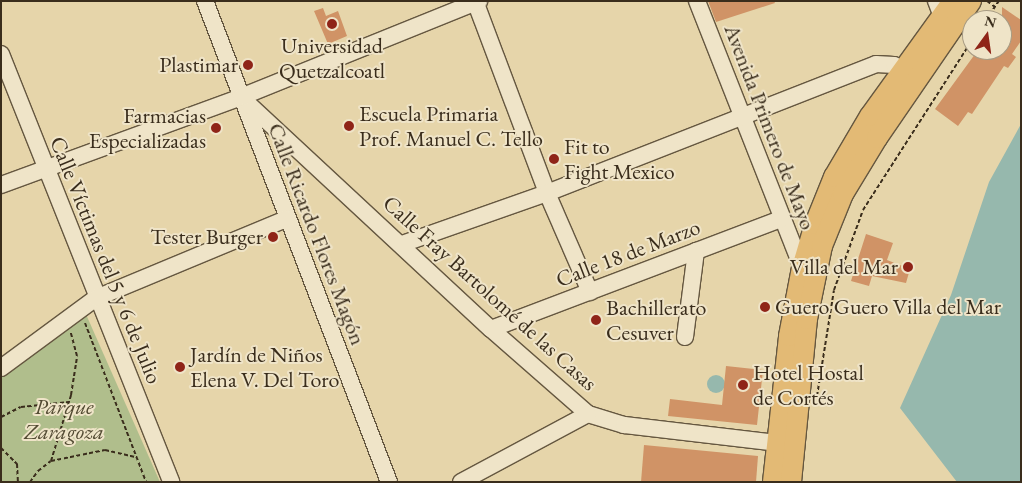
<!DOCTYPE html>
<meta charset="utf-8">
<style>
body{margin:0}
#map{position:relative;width:1022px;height:483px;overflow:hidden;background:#e6d5aa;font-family:"EB Garamond",serif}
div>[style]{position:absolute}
.green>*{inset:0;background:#b0be8c}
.water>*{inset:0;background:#96b8ad}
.round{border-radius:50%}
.building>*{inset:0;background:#d09366}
.path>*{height:2px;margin-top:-1px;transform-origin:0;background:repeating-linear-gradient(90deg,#3a2d1c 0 4px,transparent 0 6.5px)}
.roads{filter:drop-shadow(1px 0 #655740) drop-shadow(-1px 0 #655740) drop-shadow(0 1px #655740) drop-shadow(0 -1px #655740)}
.minor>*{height:16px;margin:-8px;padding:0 8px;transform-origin:8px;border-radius:8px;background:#efe4c8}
.major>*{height:20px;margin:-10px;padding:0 10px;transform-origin:10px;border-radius:10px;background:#e3ba75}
.dots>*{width:14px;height:14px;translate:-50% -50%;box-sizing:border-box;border:2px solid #efe4c8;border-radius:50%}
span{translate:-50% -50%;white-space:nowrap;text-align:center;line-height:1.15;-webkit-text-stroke:4px #efe4c8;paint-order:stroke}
.poi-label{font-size:22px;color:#3a2d1c}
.right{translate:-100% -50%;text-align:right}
.left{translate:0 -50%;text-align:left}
.street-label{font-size:22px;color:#3a2d1c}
.park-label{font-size:22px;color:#524a32;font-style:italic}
.frame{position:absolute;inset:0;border:2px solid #3a2d1c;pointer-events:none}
.north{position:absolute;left:962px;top:10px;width:50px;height:50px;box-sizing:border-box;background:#efe4c8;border:1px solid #a79b83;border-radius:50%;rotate:14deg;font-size:14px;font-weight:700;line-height:20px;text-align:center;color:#3a2d1c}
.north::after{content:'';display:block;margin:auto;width:18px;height:22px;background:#8f2418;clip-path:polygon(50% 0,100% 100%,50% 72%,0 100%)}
</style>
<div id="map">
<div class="green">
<i style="clip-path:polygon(85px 312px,160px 482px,1px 482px,1px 374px)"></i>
</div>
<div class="water">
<i style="clip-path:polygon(1021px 124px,1021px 482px,957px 482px,900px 408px,951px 295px,989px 182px)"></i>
<i class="round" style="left:707px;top:375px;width:18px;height:18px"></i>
</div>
<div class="building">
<i style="clip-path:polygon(708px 1px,774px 1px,775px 3px,716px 22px)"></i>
<i style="clip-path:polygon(1002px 7px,1021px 20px,1021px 41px,1012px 54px,1016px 57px,1008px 68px,1004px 66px,972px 114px,968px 112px,958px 126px,935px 109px,978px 50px,1002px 50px)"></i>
<i style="clip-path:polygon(323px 8px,326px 16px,338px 11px,347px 36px,328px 44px,314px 11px)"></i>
<i style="clip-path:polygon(866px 234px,893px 243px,887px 260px,910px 269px,906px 283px,872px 276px,869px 286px,851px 281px)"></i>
<i style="clip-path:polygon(726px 366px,763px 370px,757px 425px,668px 416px,670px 399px,722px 405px)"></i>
<i style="clip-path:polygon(644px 445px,758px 456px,756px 482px,641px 482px)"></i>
</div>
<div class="path">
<i style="left:987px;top:1px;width:10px;rotate:37deg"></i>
<i style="left:986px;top:20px;width:23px;rotate:-56deg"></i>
<i style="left:85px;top:323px;width:170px;rotate:69deg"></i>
<i style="left:817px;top:396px;width:107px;rotate:-80.9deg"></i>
<i style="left:834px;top:290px;width:85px;rotate:-70.1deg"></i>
<i style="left:863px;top:210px;width:202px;rotate:-57.3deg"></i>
<i style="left:1px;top:417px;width:22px;rotate:-27deg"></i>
<i style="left:21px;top:407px;width:48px;rotate:-5.9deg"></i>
<i style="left:1px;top:448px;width:23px;rotate:45deg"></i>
<i style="left:17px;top:464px;width:18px;rotate:87deg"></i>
<i style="left:51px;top:461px;width:69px;rotate:-73.1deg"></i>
<i style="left:71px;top:395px;width:39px;rotate:-81deg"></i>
<i style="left:77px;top:356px;width:24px;rotate:-105deg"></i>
<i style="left:30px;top:482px;width:14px;rotate:-54deg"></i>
<i style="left:38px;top:471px;width:16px;rotate:-38deg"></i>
<i style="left:51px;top:461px;width:55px;rotate:-11.5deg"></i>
<i style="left:105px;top:450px;width:32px;rotate:13deg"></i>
</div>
<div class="roads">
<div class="minor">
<i style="left:205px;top:1px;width:515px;rotate:69.07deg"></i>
<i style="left:475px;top:1px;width:205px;rotate:69.4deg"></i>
<i style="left:547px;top:193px;width:108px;rotate:66.5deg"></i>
<i style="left:697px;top:1px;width:287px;rotate:68.5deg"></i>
<i style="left:936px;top:1px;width:26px;rotate:69deg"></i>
<i style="left:1px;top:54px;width:461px;rotate:68.3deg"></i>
<i style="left:241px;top:97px;width:341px;rotate:42.9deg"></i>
<i style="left:491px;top:329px;width:129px;rotate:41.2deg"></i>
<i style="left:588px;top:414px;width:38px;rotate:17deg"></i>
<i style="left:624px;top:425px;width:154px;rotate:6.7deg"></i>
<i style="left:1px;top:185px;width:256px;rotate:-20.1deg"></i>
<i style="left:241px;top:97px;width:257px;rotate:-22deg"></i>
<i style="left:402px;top:244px;width:154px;rotate:-19.4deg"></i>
<i style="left:547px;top:193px;width:353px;rotate:-21.4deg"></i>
<i style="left:876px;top:64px;width:18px;rotate:3deg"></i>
<i style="left:894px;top:65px;width:10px;rotate:29deg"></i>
<i style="left:491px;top:329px;width:310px;rotate:-20.8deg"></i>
<i style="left:685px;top:337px;width:87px;rotate:-82.7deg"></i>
<i style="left:1px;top:368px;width:118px;rotate:-36.4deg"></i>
<i style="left:96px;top:298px;width:206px;rotate:-22.6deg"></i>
<i style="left:461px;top:482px;width:144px;rotate:-28.2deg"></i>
</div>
<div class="major">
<i style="left:773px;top:482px;width:147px;rotate:-83.7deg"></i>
<i style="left:789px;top:336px;width:69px;rotate:-79.2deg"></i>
<i style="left:802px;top:268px;width:46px;rotate:-73.5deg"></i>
<i style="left:815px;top:224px;width:51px;rotate:-68deg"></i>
<i style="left:834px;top:177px;width:71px;rotate:-59.5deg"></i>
<i style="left:870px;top:116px;width:142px;rotate:-54.2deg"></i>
<i style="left:791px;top:482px;width:164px;rotate:-84.4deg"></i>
<i style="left:807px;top:319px;width:75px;rotate:-78.4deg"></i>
<i style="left:822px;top:246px;width:56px;rotate:-68deg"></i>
<i style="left:843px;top:194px;width:66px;rotate:-58.7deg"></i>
<i style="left:877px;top:138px;width:166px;rotate:-55.5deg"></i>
</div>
</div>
<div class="dots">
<i style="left:332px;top:24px;background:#8f2418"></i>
<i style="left:248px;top:65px;background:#8f2418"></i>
<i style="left:349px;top:126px;background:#8f2418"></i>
<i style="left:216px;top:128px;background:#8f2418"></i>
<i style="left:554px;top:159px;background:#8f2418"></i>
<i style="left:273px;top:237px;background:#8f2418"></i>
<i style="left:908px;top:267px;background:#8f2418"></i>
<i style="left:765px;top:307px;background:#8f2418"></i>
<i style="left:596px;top:320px;background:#8f2418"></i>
<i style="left:180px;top:367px;background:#8f2418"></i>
<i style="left:743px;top:385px;background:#8f2418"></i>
</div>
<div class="poi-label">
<span style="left:332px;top:58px">Universidad<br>Quetzalcoatl</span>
<span class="right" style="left:238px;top:65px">Plastimar</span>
<span class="left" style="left:359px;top:126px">Escuela Primaria<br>Prof. Manuel C. Tello</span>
<span class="right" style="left:206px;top:128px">Farmacias<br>Especializadas</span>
<span class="left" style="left:564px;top:159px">Fit to<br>Fight Mexico</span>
<span class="right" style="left:263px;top:237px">Tester Burger</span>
<span class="right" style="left:898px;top:267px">Villa del Mar</span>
<span class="left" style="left:606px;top:320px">Bachillerato<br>Cesuver</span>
<span class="left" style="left:775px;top:307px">Guero Guero Villa del Mar</span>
<span class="left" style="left:190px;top:367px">Jardín de Niños<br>Elena V. Del Toro</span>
<span class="left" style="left:753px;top:385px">Hotel Hostal<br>de Cortés</span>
</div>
<div class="street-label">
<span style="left:770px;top:127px;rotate:69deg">Avenida Primero de Mayo</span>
<span style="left:317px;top:234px;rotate:69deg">Calle Ricardo Flores Magón</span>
<span style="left:628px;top:253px;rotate:-21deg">Calle 18 de Marzo</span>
<span style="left:106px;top:260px;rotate:68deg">Calle Víctimas del 5 y 6 de Julio</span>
<span style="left:490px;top:293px;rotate:42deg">Calle Fray Bartolomé de las Casas</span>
</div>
<div class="park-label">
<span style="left:64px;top:419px">Parque<br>Zaragoza</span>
</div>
<div class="frame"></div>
<div class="north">N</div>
</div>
